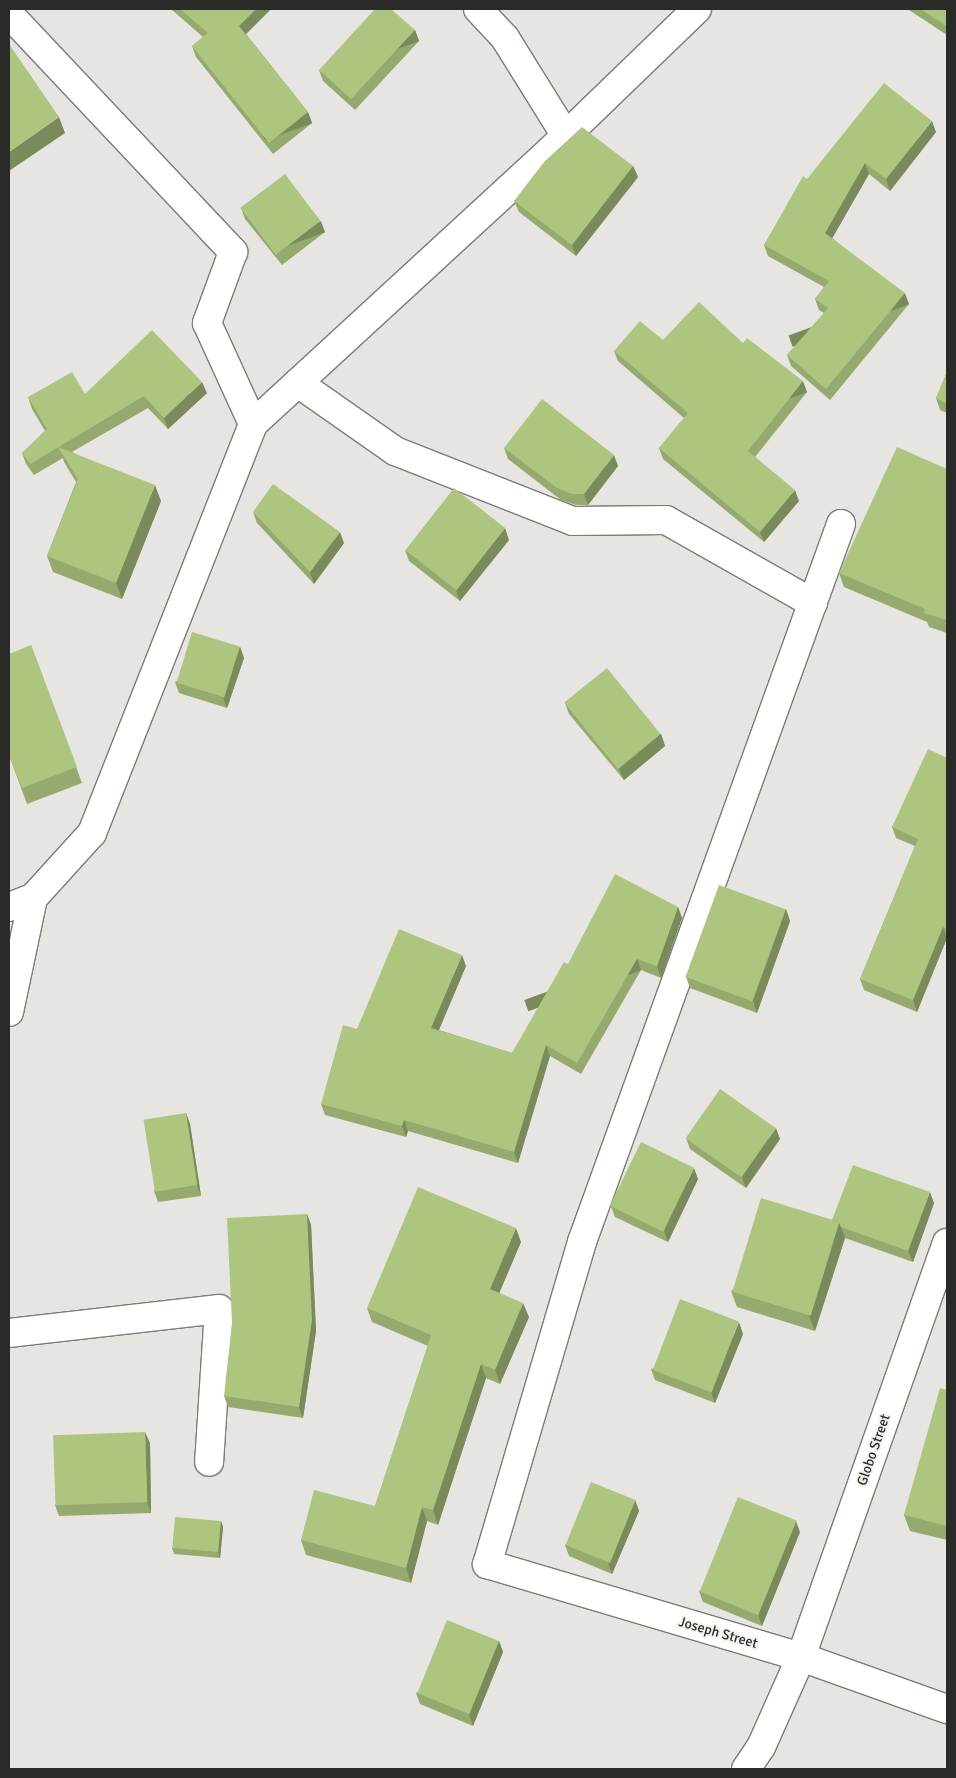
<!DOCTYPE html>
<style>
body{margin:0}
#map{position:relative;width:956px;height:1778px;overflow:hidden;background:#e7e5e1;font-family:Signika,sans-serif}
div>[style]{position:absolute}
.roads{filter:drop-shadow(1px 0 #7c7b77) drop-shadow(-1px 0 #7c7b77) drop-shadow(0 1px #7c7b77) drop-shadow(0 -1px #7c7b77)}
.street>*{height:28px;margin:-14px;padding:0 14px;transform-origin:14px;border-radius:14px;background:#fff}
.wall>*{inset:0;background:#96a96e}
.shaded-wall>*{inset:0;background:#7a8a5a;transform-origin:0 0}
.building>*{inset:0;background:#aec580;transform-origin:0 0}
span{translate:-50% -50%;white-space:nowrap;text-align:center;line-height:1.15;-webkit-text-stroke:4px #f4f3ee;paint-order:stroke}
.street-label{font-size:14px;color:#2a2a28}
.frame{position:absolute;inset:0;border:10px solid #2a2a28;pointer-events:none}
</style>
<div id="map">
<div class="roads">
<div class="street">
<i style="left:478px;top:9px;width:40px;rotate:47deg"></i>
<i style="left:505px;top:38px;width:115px;rotate:58.1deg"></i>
<i style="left:9px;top:14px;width:327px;rotate:46.7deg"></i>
<i style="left:233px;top:252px;width:76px;rotate:110.1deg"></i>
<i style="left:207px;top:323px;width:111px;rotate:65.5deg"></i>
<i style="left:298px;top:383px;width:118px;rotate:35deg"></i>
<i style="left:395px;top:451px;width:191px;rotate:21.5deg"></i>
<i style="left:573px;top:521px;width:93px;rotate:-0.6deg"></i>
<i style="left:666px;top:520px;width:169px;rotate:29.5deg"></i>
<i style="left:841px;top:524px;width:763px;rotate:109.84deg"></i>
<i style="left:582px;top:1242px;width:336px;rotate:106.4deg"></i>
<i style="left:487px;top:1564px;width:327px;rotate:16.5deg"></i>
<i style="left:801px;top:1657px;width:155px;rotate:19.6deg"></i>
<i style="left:9px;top:907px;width:26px;rotate:-21deg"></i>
<i style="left:33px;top:898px;width:88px;rotate:-47.8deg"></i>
<i style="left:92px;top:833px;width:440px;rotate:-68.5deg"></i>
<i style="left:253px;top:424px;width:408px;rotate:-42.6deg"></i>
<i style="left:553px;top:148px;width:200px;rotate:-44deg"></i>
<i style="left:9px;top:1012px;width:116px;rotate:-78.1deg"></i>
<i style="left:9px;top:1333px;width:211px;rotate:-6.5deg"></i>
<i style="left:219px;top:1309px;width:153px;rotate:93.7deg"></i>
<i style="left:746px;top:1769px;width:27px;rotate:-56deg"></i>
<i style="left:761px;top:1747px;width:98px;rotate:-66deg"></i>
<i style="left:801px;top:1657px;width:439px;rotate:-70.6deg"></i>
</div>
</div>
<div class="wall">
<i style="clip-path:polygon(171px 9px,271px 9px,246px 34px,308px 112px,312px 123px,273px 154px,196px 57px,192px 46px,203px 37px)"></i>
<i style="clip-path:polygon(908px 9px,947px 9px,947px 35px,909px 10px)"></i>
<i style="clip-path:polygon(415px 30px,419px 41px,355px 110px,323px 81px,319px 70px)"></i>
<i style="clip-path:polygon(936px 132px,890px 191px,869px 174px,832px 238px,909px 304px,830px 400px,791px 366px,787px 355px,824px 313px,819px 310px,815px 299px,824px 287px,768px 256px,764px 245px,807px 179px)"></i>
<i style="clip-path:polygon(633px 166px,638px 177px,576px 256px,519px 212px,514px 201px)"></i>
<i style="clip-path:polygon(241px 208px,325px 232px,282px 265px,245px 219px)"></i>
<i style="clip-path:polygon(663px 340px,743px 343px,807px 392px,755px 457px,799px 501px,764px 542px,663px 459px,659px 448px,684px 418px,618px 361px,614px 351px)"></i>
<i style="clip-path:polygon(947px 372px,947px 413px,940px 410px,936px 398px)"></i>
<i style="clip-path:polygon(207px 393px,168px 429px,148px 408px,72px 452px,161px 501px,122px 599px,53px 572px,47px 556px,76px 482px,64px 462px,63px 458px,34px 475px,26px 464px,22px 453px,45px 431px,32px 409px,28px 397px,85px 394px)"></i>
<i style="clip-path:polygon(504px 448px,618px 466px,588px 505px,576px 505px,561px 500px,508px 459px)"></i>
<i style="clip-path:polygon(947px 469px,947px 633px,929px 627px,927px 622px,844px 587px,839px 573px)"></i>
<i style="clip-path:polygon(253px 512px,344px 543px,314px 584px,257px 523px)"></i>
<i style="clip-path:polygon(509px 540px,460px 601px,409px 561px,405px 550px)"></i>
<i style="clip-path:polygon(31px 645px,82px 783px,27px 804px,9px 755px)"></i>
<i style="clip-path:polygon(240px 647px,244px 658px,227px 708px,179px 693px,175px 682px)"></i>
<i style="clip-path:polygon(565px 703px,661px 734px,665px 746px,624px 780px,569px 714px)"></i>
<i style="clip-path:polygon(947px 758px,947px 938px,917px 1012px,864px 990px,860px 979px,915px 846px,896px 838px,892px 827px)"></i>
<i style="clip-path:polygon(678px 907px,682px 918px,661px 978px,641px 970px,581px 1074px,550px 1056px,518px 1163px,408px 1131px,406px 1137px,325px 1115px,321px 1104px,357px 1029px,466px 966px,439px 1030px,512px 1053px,568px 964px)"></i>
<i style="clip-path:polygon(786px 909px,790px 921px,757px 1013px,690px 988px,686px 977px)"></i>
<i style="clip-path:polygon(186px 1113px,190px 1124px,201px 1196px,158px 1202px,154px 1191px)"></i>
<i style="clip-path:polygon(686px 1138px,780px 1139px,746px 1188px,690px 1149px)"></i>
<i style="clip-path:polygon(698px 1179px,668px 1242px,615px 1217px,611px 1206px)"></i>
<i style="clip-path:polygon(934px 1203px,913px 1262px,845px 1238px,815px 1331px,737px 1307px,731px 1291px,832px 1220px)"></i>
<i style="clip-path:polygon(307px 1214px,311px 1225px,316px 1331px,303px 1418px,228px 1407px,224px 1396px)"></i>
<i style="clip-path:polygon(521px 1242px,499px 1293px,529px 1317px,500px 1384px,486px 1378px,438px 1525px,427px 1521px,411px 1583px,306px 1555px,301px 1540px,375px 1506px,428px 1346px,372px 1322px,367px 1308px)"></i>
<i style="clip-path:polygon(743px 1334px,715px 1403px,655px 1380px,651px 1369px)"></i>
<i style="clip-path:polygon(947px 1390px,947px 1540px,910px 1531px,904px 1515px)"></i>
<i style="clip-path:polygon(150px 1443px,151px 1513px,59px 1516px,55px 1505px)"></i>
<i style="clip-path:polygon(635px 1500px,639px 1511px,612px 1574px,569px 1556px,565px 1545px)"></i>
<i style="clip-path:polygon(221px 1521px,223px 1527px,220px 1558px,174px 1554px,172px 1548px)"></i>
<i style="clip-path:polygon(800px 1532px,762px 1626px,703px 1602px,699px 1591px)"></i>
<i style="clip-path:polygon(499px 1641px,503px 1652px,473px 1726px,420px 1704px,416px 1693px)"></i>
</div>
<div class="shaded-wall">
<i style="clip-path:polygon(256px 9px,271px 9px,243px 37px,239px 26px)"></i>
<i style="left:415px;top:30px;width:12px;height:94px;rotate:70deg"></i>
<i style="left:308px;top:112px;width:12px;height:50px;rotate:70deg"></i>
<i style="clip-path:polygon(59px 117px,65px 133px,9px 171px,9px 152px)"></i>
<i style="clip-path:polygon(932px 121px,936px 132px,890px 191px,886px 179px)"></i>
<i style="clip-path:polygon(865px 163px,869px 174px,829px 244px,825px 233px)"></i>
<i style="clip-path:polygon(633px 166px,638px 177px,576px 256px,572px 245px)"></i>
<i style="left:321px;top:221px;width:12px;height:54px;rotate:70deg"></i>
<i style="left:905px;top:293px;width:12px;height:124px;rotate:70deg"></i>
<i style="left:803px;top:381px;width:12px;height:89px;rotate:70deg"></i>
<i style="clip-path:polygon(202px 382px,207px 393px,168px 429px,164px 418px)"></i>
<i style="clip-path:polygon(614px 455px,618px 466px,588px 505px,584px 494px)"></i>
<i style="clip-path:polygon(155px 485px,161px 501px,122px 599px,116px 583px)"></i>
<i style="clip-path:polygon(795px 490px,799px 501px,764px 542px,760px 532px)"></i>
<i style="clip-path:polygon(505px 528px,509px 540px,460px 601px,456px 590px)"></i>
<i style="clip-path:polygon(340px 532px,344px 543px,314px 584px,310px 572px)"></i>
<i style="clip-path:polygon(240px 647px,244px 658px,227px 708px,223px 697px)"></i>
<i style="clip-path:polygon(661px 734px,665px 746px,624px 780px,619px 769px)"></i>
<i style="clip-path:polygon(678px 907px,682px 918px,661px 978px,657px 966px)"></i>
<i style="clip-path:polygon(786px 909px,790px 921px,757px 1013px,753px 1001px)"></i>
<i style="clip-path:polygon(943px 927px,947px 938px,917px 1012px,913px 1000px)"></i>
<i style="clip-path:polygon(462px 955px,466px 966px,435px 1039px,431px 1028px)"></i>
<i style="left:637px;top:959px;width:12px;height:120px;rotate:70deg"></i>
<i style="clip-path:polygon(546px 1045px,550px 1056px,518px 1163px,514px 1152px)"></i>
<i style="clip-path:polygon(186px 1113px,190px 1124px,201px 1196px,197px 1185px)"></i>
<i style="clip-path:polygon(404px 1120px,408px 1131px,406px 1137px,402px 1126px)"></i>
<i style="clip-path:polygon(776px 1128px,780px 1139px,746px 1188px,742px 1177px)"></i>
<i style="clip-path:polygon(694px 1168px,698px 1179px,668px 1242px,664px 1231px)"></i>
<i style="clip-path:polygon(930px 1192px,934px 1203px,913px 1262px,908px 1251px)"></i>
<i style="clip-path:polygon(307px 1214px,311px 1225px,316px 1331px,303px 1418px,299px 1407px)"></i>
<i style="clip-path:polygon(839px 1222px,845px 1238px,815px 1331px,809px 1316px)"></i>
<i style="clip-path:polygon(516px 1228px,521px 1242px,495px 1303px,490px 1289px)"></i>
<i style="clip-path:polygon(523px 1303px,529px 1317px,500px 1384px,495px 1370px)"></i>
<i style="clip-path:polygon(739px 1322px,743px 1334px,715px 1403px,711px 1392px)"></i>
<i style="clip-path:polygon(481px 1364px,486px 1378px,438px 1525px,433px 1510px)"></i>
<i style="clip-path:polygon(145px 1432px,150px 1443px,151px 1513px,147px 1502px)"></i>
<i style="clip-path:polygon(635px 1500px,639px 1511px,612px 1574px,608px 1563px)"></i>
<i style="clip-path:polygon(422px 1507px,427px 1521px,411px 1583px,406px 1568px)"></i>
<i style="clip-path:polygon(221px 1521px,223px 1527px,220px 1558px,218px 1552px)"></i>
<i style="clip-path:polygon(796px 1521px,800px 1532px,762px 1626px,758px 1615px)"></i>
<i style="clip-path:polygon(499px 1641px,503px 1652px,473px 1726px,469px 1714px)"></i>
</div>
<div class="building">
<i style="clip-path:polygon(180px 9px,256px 9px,239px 26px,308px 112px,269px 143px,192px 46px,208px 33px)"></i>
<i style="clip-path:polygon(375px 9px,391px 9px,415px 30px,351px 99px,319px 70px)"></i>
<i style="clip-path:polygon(920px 9px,947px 9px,947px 26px)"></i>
<i style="clip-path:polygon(9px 44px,59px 117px,9px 152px)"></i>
<i style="clip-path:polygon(884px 83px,932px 121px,886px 179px,865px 163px,825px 233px,905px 293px,826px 389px,787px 355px,828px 308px,815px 299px,829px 281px,764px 245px,803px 176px,807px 179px)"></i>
<i style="clip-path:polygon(582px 127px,633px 166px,572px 245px,514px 201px,544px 162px)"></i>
<i style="left:285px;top:174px;width:59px;height:56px;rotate:53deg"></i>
<i style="clip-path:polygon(699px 302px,743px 343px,747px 338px,803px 381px,748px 451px,795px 490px,760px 532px,659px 448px,688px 413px,614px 351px,640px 321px,663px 340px)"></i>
<i style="clip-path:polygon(152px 330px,202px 382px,164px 418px,144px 396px,30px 464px,22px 453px,47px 429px,28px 397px,72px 372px,85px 394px)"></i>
<i style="clip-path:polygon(947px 372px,947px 404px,936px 398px)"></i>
<i style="clip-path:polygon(542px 399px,614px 455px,584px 494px,572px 494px,557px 488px,504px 448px)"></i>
<i style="clip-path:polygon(58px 447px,155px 485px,116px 583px,47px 556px,78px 479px)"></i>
<i style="clip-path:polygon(897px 447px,947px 469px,947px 620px,924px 613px,925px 609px,839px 573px)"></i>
<i style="clip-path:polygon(273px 484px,340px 532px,310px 572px,253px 512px)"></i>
<i style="left:454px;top:488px;width:65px;height:79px;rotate:38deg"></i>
<i style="left:192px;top:632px;width:50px;height:53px;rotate:17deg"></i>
<i style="clip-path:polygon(31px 645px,77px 767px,22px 788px,9px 754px,9px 654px)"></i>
<i style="left:607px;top:668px;width:85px;height:55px;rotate:51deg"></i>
<i style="clip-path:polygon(928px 749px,947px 758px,947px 929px,943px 927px,913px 1000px,860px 979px,918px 839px,892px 827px)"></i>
<i style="clip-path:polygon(615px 874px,678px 907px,657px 966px,637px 959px,577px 1063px,546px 1045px,514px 1152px,404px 1120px,402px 1126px,321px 1104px,343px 1025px,357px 1029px,399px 929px,462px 955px,431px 1028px,512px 1053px,564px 962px,568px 964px)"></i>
<i style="left:719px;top:885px;width:71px;height:98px;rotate:20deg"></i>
<i style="left:720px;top:1089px;width:68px;height:60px;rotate:35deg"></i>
<i style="left:186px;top:1113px;width:73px;height:43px;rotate:81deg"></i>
<i style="left:641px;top:1142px;width:59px;height:71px;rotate:26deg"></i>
<i style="clip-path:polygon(853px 1165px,930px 1192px,908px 1251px,841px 1227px,839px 1222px,832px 1220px)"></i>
<i style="clip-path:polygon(418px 1187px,516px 1228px,490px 1289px,523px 1303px,495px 1370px,481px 1364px,433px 1510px,422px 1507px,406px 1568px,301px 1540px,314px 1490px,375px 1506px,431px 1335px,367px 1308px)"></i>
<i style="left:761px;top:1198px;width:82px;height:98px;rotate:17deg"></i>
<i style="clip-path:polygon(307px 1214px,312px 1320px,299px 1407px,224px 1396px,232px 1323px,227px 1218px)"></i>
<i style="left:680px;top:1299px;width:63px;height:76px;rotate:21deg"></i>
<i style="clip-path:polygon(940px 1388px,947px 1390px,947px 1526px,904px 1515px)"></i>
<i style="left:145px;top:1432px;width:70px;height:92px;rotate:88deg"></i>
<i style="left:591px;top:1482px;width:48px;height:68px;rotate:22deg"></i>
<i style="left:738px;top:1497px;width:63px;height:102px;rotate:22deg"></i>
<i style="left:175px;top:1517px;width:46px;height:31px;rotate:5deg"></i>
<i style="left:447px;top:1620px;width:56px;height:79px;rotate:22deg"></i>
</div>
<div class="street-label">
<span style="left:874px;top:1450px;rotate:-71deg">Globo Street</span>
<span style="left:718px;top:1633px;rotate:16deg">Joseph Street</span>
</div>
<div class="frame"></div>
</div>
